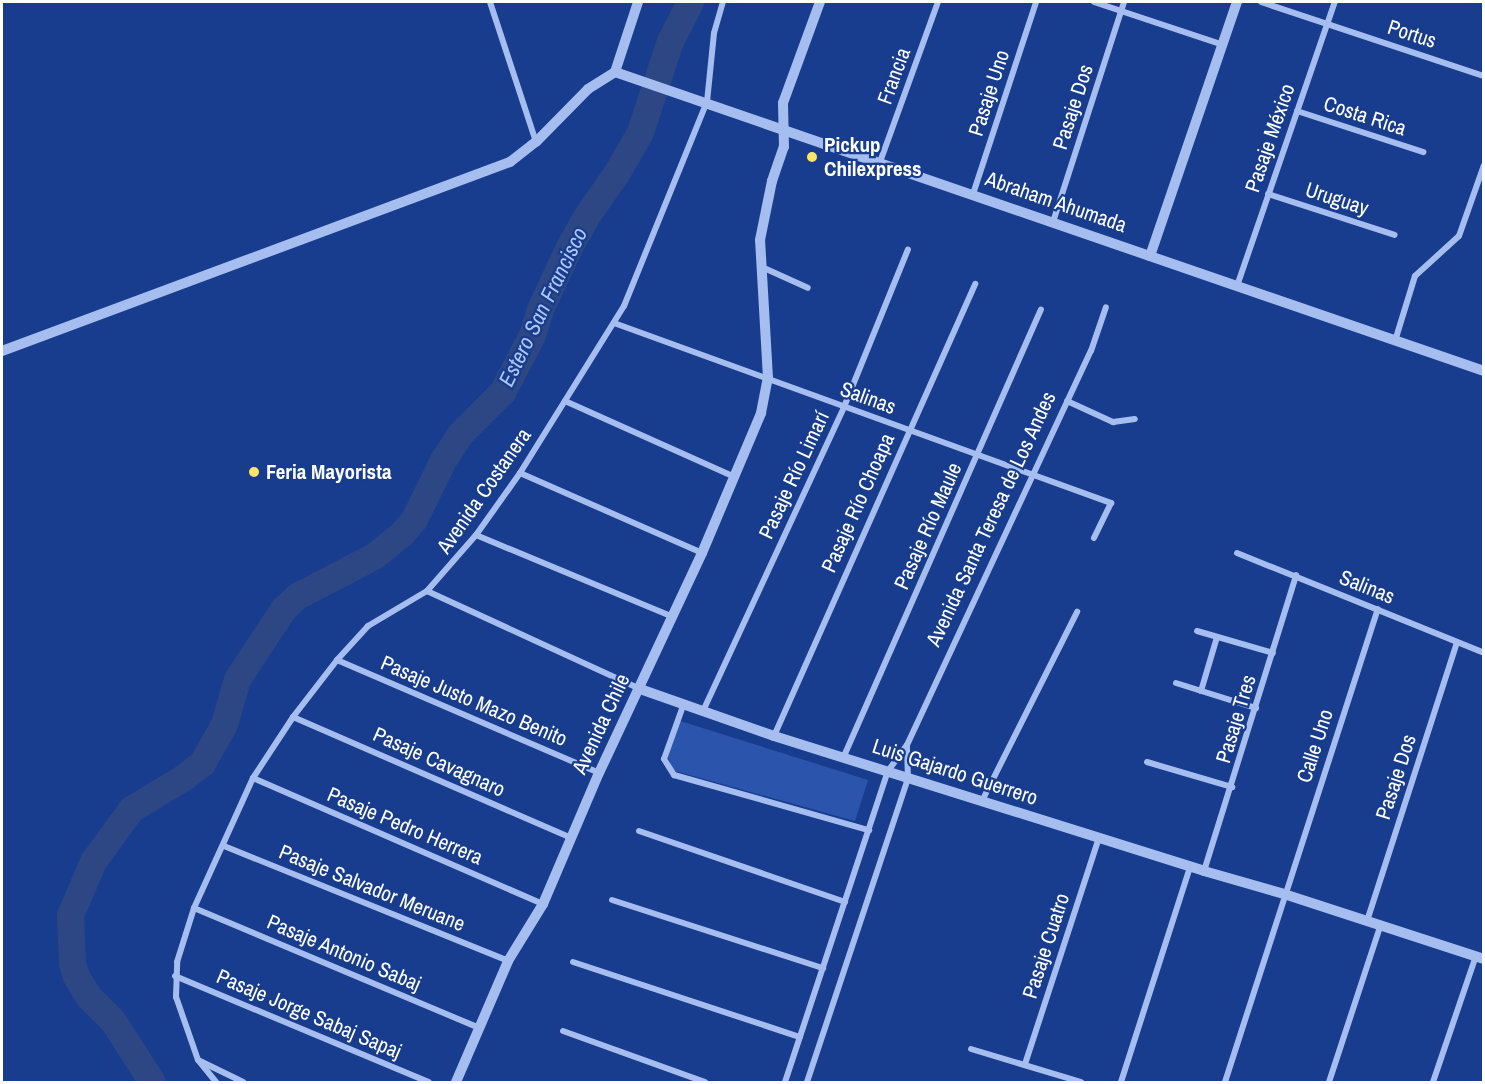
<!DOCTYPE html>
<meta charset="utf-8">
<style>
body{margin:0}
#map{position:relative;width:1485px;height:1084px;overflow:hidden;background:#183d8e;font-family:"Archivo Narrow",sans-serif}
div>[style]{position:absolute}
.green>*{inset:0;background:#2b55ac}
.river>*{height:27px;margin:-13.5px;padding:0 13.5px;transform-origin:13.5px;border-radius:13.5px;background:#2d4784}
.minor>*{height:6px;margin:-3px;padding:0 3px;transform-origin:3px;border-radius:3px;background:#a5bdef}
.tertiary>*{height:10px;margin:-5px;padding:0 5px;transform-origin:5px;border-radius:5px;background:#a5bdef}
.dots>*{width:16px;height:16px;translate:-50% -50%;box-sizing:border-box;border:3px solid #183d8e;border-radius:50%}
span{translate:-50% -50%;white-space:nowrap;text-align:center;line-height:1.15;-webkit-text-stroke:4.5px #183d8e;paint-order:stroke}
.street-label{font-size:21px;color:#fff}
.poi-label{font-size:21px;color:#fff;font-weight:700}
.left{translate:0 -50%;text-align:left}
.water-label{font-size:22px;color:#b0c7f6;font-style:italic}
.frame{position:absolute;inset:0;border:3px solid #fff;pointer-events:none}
</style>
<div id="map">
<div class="green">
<i style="clip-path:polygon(680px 721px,868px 780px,855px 821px,672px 770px,668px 757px)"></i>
</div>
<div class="river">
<i style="left:152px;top:1082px;width:72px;rotate:-122.6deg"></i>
<i style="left:113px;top:1021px;width:34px;rotate:-135deg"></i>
<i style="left:89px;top:997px;width:25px;rotate:-122deg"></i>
<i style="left:76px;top:976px;width:14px;rotate:-107deg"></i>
<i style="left:72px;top:963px;width:48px;rotate:-92.4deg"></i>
<i style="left:70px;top:915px;width:59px;rotate:-66.9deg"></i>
<i style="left:93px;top:861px;width:64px;rotate:-53.8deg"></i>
<i style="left:131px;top:809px;width:62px;rotate:-31.1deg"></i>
<i style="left:184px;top:777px;width:23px;rotate:-38deg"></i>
<i style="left:202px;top:763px;width:45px;rotate:-60.6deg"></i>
<i style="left:224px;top:724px;width:47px;rotate:-73.9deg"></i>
<i style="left:237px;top:679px;width:84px;rotate:-56.7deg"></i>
<i style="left:283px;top:609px;width:19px;rotate:-43deg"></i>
<i style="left:297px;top:596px;width:87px;rotate:-27.5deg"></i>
<i style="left:374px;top:556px;width:36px;rotate:-39deg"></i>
<i style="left:402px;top:533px;width:18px;rotate:-49deg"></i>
<i style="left:414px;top:519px;width:66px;rotate:-63.8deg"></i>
<i style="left:443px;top:460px;width:30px;rotate:-57deg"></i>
<i style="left:459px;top:435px;width:61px;rotate:-45deg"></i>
<i style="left:502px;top:392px;width:64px;rotate:-62.2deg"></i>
<i style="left:532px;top:335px;width:27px;rotate:-73deg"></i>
<i style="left:540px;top:309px;width:66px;rotate:-65deg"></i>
<i style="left:568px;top:249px;width:35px;rotate:-61deg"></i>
<i style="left:585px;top:218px;width:56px;rotate:-55.2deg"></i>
<i style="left:617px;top:172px;width:46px;rotate:-60.1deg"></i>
<i style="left:640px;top:132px;width:96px;rotate:-71.8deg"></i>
<i style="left:670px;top:41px;width:44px;rotate:-62.9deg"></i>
</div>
<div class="minor">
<i style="left:490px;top:2px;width:147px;rotate:71.8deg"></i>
<i style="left:1094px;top:2px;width:136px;rotate:18.4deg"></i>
<i style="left:1261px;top:2px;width:235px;rotate:18.4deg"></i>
<i style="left:1297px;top:111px;width:133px;rotate:18deg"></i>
<i style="left:880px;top:162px;width:170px;rotate:-70.1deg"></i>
<i style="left:973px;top:194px;width:202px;rotate:-71.8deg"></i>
<i style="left:1268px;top:194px;width:133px;rotate:17.9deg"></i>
<i style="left:1053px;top:222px;width:231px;rotate:-72.1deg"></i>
<i style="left:764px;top:268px;width:48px;rotate:24.4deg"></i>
<i style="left:1237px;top:286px;width:300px;rotate:-71deg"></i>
<i style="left:614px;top:323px;width:529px;rotate:19.91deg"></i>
<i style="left:1111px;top:503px;width:39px;rotate:116deg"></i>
<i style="left:1395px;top:341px;width:68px;rotate:-72.9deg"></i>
<i style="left:1415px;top:276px;width:59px;rotate:-42.3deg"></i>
<i style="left:1459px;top:236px;width:75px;rotate:-70.6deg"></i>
<i style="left:565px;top:401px;width:186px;rotate:24.1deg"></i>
<i style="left:1067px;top:401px;width:51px;rotate:24.5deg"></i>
<i style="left:1113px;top:422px;width:22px;rotate:-8deg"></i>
<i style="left:520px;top:473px;width:199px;rotate:23.7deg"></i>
<i style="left:476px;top:535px;width:211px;rotate:22.6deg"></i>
<i style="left:1237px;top:553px;width:266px;rotate:22deg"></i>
<i style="left:427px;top:591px;width:234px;rotate:24.7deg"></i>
<i style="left:1197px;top:631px;width:79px;rotate:16.1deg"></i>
<i style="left:337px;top:660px;width:285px;rotate:23.3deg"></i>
<i style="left:1176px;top:683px;width:84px;rotate:17.4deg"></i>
<i style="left:1201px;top:691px;width:56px;rotate:-73.5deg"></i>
<i style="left:683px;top:706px;width:56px;rotate:109.7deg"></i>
<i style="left:664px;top:759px;width:19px;rotate:58deg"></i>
<i style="left:674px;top:775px;width:203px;rotate:15.8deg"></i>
<i style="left:703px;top:711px;width:335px;rotate:-65.1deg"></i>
<i style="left:844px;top:407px;width:170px;rotate:-67.9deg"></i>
<i style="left:293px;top:717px;width:303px;rotate:23.5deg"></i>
<i style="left:774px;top:736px;width:495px;rotate:-66deg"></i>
<i style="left:844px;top:756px;width:488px;rotate:-66.2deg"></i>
<i style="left:1147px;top:762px;width:89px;rotate:16.4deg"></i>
<i style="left:253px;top:778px;width:316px;rotate:23.5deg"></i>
<i style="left:982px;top:801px;width:212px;rotate:-63.3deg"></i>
<i style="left:639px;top:831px;width:218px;rotate:19deg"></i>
<i style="left:224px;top:846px;width:306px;rotate:22deg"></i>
<i style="left:1204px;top:871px;width:310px;rotate:-72.7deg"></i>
<i style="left:612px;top:900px;width:222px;rotate:17.9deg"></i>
<i style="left:194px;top:908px;width:310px;rotate:22.8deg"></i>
<i style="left:1367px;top:921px;width:293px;rotate:-72.1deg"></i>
<i style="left:573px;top:962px;width:239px;rotate:18.3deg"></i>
<i style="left:175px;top:976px;width:275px;rotate:22.7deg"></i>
<i style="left:563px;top:1031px;width:151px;rotate:19.8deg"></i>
<i style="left:971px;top:1049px;width:115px;rotate:16.7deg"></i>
<i style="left:200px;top:1061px;width:48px;rotate:26deg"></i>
<i style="left:1025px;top:1064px;width:238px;rotate:-71.9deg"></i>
<i style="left:216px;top:1082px;width:28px;rotate:-129deg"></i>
<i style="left:198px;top:1060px;width:67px;rotate:-109.2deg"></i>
<i style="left:176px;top:997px;width:35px;rotate:-88deg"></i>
<i style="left:177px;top:962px;width:57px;rotate:-72.5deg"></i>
<i style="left:194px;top:908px;width:143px;rotate:-65.6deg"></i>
<i style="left:253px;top:778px;width:73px;rotate:-56.7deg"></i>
<i style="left:293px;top:717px;width:72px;rotate:-52.3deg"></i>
<i style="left:337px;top:660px;width:46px;rotate:-47.6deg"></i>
<i style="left:368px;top:626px;width:69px;rotate:-30.7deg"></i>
<i style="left:427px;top:591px;width:74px;rotate:-48.8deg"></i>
<i style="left:476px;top:535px;width:76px;rotate:-54.6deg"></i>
<i style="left:520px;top:473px;width:197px;rotate:-58.1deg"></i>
<i style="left:624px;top:306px;width:220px;rotate:-67.9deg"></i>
<i style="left:707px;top:102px;width:69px;rotate:-84.2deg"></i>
<i style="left:714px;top:33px;width:32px;rotate:-74deg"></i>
<i style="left:785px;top:1082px;width:328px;rotate:-71.7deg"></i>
<i style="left:888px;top:771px;width:32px;rotate:-54deg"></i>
<i style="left:907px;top:745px;width:435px;rotate:-65deg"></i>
<i style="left:1091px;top:351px;width:46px;rotate:-71.2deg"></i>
<i style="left:807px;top:1082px;width:320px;rotate:-71.6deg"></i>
<i style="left:908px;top:778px;width:32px;rotate:-92deg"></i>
<i style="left:1121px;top:1082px;width:226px;rotate:-72.2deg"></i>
<i style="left:1225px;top:1082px;width:497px;rotate:-72.1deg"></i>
<i style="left:1329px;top:1082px;width:163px;rotate:-71.8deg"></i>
<i style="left:1433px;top:1082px;width:133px;rotate:-71.2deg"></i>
</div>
<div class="tertiary">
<i style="left:615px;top:72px;width:919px;rotate:18.99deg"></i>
<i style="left:615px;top:72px;width:74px;rotate:-71.8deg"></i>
<i style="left:1150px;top:256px;width:268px;rotate:-71.1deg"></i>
<i style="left:2px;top:351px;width:542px;rotate:-20.41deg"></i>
<i style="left:510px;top:162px;width:33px;rotate:-38deg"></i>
<i style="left:536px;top:142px;width:74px;rotate:-45.5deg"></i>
<i style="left:588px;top:89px;width:32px;rotate:-32deg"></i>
<i style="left:640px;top:689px;width:142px;rotate:19.3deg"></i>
<i style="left:774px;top:736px;width:451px;rotate:17.4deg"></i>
<i style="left:1204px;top:871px;width:83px;rotate:16deg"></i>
<i style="left:1284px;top:894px;width:210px;rotate:18deg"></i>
<i style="left:456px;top:1082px;width:132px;rotate:-66.7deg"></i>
<i style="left:508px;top:961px;width:67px;rotate:-58.4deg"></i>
<i style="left:543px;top:904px;width:142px;rotate:-66.9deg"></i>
<i style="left:599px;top:773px;width:243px;rotate:-64.9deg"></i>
<i style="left:702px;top:553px;width:152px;rotate:-67.1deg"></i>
<i style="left:761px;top:413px;width:36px;rotate:-79deg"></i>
<i style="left:768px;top:378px;width:138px;rotate:-93.3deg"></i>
<i style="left:760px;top:240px;width:60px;rotate:-78.5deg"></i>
<i style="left:772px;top:181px;width:36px;rotate:-71deg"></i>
<i style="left:784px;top:147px;width:44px;rotate:-91.3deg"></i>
<i style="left:783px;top:103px;width:108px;rotate:-69.9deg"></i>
</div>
<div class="dots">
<i style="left:812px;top:157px;background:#ffe562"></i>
<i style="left:254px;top:472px;background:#ffe562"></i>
</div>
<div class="street-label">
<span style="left:1412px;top:34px;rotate:18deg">Portus</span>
<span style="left:894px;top:76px;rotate:-70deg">Francia</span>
<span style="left:989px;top:93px;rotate:-72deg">Pasaje Uno</span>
<span style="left:1073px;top:107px;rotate:-72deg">Pasaje Dos</span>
<span style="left:1365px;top:116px;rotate:18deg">Costa Rica</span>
<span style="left:1270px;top:138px;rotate:-71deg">Pasaje México</span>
<span style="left:1337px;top:199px;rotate:18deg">Uruguay</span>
<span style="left:1056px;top:202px;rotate:19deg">Abraham Ahumada</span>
<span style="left:868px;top:398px;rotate:20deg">Salinas</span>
<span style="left:794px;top:475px;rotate:-65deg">Pasaje Río Limarí</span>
<span style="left:484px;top:491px;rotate:-55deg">Avenida Costanera</span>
<span style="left:858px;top:503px;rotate:-66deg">Pasaje Río Choapa</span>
<span style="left:991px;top:519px;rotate:-65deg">Avenida Santa Teresa de Los Andes</span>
<span style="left:928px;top:526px;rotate:-66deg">Pasaje Río Maule</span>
<span style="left:1367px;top:587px;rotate:22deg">Salinas</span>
<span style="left:474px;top:701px;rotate:23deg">Pasaje Justo Mazo Benito</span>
<span style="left:1236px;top:719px;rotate:-73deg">Pasaje Tres</span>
<span style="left:601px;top:724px;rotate:-65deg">Avenida Chile</span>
<span style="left:1315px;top:746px;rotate:-72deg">Calle Uno</span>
<span style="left:439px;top:762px;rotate:24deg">Pasaje Cavagnaro</span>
<span style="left:955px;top:772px;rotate:18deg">Luis Gajardo Guerrero</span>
<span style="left:1396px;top:777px;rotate:-72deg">Pasaje Dos</span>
<span style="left:405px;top:826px;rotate:23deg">Pasaje Pedro Herrera</span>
<span style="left:372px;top:888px;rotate:22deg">Pasaje Salvador Meruane</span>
<span style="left:1046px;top:946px;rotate:-72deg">Pasaje Cuatro</span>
<span style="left:344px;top:953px;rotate:23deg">Pasaje Antonio Sabaj</span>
<span style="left:309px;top:1014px;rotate:23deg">Pasaje Jorge Sabaj Sapaj</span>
</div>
<div class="poi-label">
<span class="left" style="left:824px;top:157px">Pickup<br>Chilexpress</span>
<span class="left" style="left:266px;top:472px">Feria Mayorista</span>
</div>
<div class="water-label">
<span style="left:543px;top:307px;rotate:-64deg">Estero San Francisco</span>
</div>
<div class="frame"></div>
</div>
